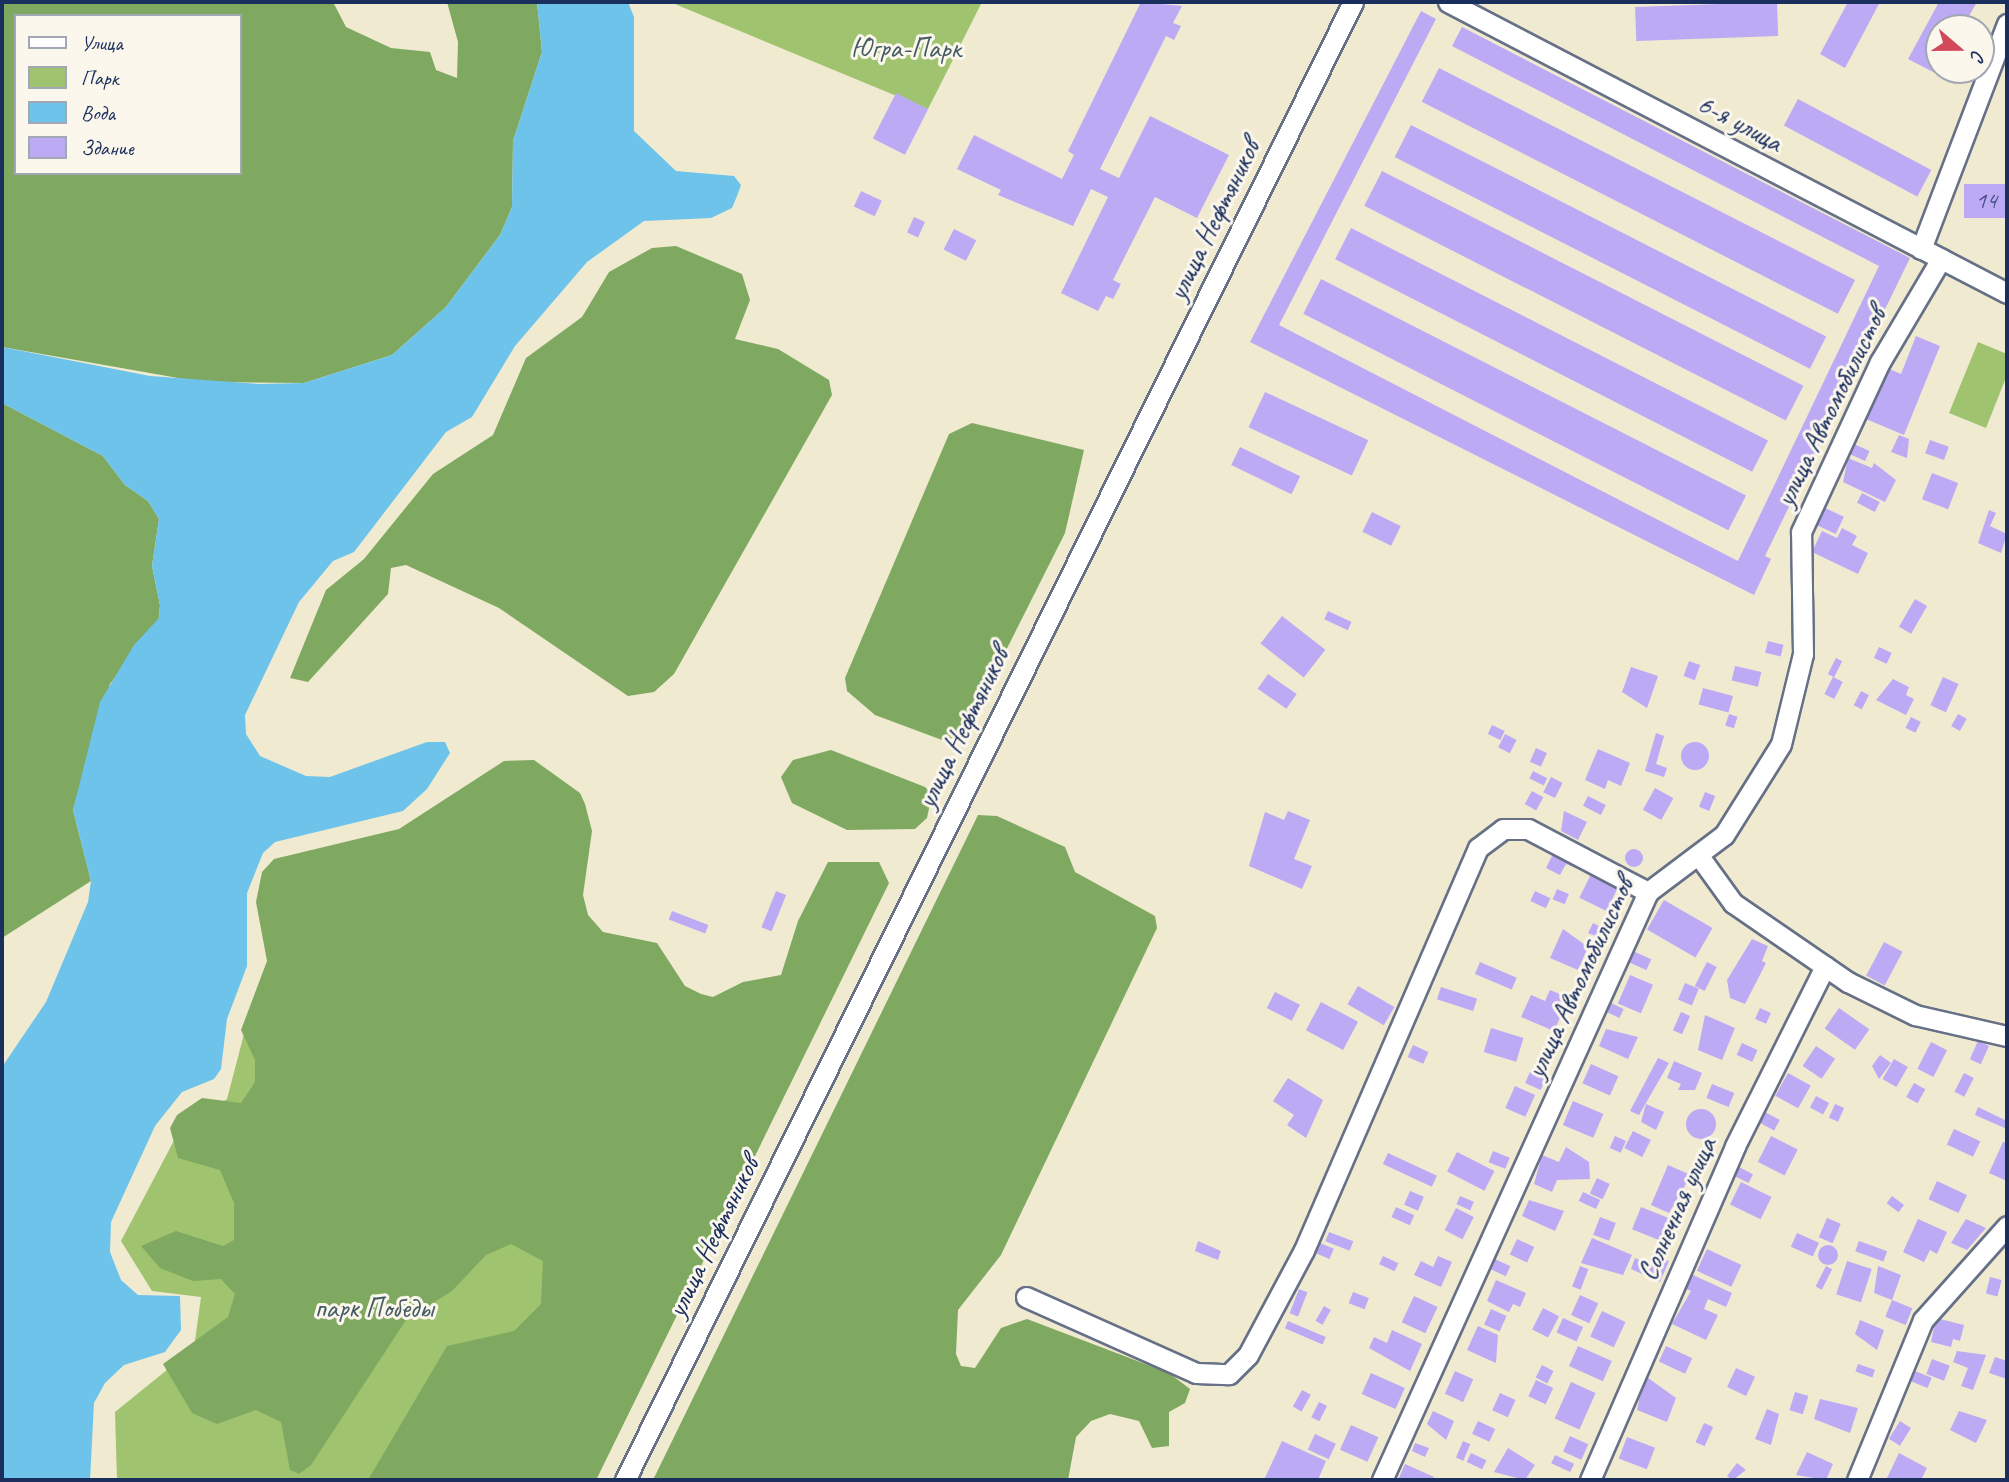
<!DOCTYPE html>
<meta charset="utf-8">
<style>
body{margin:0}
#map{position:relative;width:2009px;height:1482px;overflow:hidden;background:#f0ead1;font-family:Caveat,sans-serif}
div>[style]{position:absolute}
.green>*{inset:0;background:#9fc36e}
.forest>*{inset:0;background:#7fa961}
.water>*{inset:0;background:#6ec3eb}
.building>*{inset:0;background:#bdaaf5;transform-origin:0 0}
.round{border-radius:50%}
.roads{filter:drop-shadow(2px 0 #667086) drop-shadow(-2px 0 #667086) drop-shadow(0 2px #667086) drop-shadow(0 -2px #667086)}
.minor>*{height:19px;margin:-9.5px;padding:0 9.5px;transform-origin:9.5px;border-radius:9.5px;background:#fff}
span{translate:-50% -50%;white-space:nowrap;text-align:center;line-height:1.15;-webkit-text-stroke:6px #fbf7ec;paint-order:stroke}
.number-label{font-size:24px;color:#444e84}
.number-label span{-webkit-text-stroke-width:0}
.park-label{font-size:28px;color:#435b63}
.street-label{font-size:28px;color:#1b2f5e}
.frame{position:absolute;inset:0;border:4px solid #1b2f5e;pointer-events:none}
.legend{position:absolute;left:14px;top:14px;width:228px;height:161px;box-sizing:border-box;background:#fbf7ec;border:2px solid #a1a7b3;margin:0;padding:9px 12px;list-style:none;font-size:21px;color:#1b2f5e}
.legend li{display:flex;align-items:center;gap:14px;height:35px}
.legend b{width:35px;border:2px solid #a1a7b3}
.north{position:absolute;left:1925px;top:14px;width:70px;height:70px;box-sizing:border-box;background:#fbf7ec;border:2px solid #a1a7b3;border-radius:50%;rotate:110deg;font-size:19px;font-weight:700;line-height:28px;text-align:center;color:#1b2f5e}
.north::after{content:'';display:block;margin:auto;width:24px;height:32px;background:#d1495b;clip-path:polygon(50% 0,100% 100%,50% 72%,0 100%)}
</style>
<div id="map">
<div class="green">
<i style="clip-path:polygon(670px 2px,982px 2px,928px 109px)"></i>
<i style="clip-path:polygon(1978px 342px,2007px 354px,2007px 375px,1986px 428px,1949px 413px)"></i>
<i style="clip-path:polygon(249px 1015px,682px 1304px,596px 1480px,117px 1480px,115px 1412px,194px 1348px,201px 1297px,152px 1291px,121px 1241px,178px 1133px,227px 1099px)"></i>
</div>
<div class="forest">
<i style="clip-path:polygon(evenodd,2px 2px,333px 2px,346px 27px,391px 48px,430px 52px,436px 70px,457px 78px,458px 42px,447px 2px,537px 2px,542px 52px,513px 141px,512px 207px,500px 235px,446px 307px,392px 355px,304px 383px,201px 382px,2px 347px,2px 2px,16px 16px,240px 16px,240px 173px,16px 173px,16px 16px)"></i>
<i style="clip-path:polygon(676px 246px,742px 274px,750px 300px,735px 339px,778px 349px,829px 380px,832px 395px,674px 674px,654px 692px,628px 696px,499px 608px,406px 565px,391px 568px,388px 594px,308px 682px,290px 678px,326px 590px,364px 559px,433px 474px,493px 435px,526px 358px,582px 317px,609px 272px,652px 248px)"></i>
<i style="clip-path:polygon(2px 403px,103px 456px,125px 485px,148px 501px,159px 519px,152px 566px,160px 605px,159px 618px,110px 684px,73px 810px,91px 881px,2px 938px)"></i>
<i style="clip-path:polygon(972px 423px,1084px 450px,1065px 533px,976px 710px,953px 738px,942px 740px,875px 715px,847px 691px,845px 678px,949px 434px)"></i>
<i style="clip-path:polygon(831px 750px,925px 787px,932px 794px,927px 818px,915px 829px,847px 830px,792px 803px,781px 777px,793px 760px)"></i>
<i style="clip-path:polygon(534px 760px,580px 793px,585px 804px,592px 831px,583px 895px,588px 915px,603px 932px,657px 943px,685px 986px,701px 994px,713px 997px,743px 982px,781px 975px,798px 921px,828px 862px,879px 862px,889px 883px,596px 1480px,368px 1480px,447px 1346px,514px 1331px,541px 1304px,543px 1261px,511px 1244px,486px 1255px,452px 1291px,406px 1320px,311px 1465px,299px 1474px,290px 1470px,281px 1422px,256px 1410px,217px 1424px,192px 1413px,163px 1364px,228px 1317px,235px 1294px,221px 1279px,193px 1281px,160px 1268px,141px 1246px,176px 1231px,223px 1246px,234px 1240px,234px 1203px,220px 1170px,178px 1158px,170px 1128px,177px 1115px,202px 1098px,241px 1103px,255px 1082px,255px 1060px,241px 1030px,267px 961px,256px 902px,262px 872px,274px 859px,399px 829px,504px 761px)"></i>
<i style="clip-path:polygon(978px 815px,997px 816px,1065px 847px,1075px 872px,1155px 916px,1157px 928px,1001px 1255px,958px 1310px,956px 1354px,961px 1366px,975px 1368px,1001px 1328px,1027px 1319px,1169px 1373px,1190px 1389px,1185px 1403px,1169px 1412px,1169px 1446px,1152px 1448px,1139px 1421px,1110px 1414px,1091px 1421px,1076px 1437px,1068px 1480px,653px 1480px)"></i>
</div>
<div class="water">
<i style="clip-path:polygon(537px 2px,628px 2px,634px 17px,634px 131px,676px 171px,734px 176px,741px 185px,737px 196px,732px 208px,711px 218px,644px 221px,587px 262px,515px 346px,472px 417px,446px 432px,354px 552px,333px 561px,299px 602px,245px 715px,246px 734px,260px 756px,306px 776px,330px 777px,427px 742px,445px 742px,450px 753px,427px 789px,403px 811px,275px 842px,263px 853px,247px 893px,247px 966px,227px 1019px,221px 1069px,214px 1079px,182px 1092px,155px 1126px,111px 1222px,110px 1252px,121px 1280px,138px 1295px,180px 1296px,181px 1330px,165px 1352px,124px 1365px,105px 1383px,94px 1403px,90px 1480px,2px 1480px,2px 1067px,46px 1002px,88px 902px,91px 881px,73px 810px,100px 702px,134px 645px,159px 618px,160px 605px,152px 566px,159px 519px,148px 501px,125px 485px,103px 456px,2px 403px,2px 347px,150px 376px,259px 384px,304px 383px,392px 355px,446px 307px,500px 235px,512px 207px,513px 141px,542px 52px)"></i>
</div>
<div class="building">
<i style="clip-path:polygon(1141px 2px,1182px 6px,1173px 23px,1181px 26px,1174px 40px,1166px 36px,1100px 169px,1119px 178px,1150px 116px,1229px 155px,1197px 218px,1155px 197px,1113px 280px,1121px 284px,1113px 299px,1106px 296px,1098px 311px,1061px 293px,1108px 197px,1091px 189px,1073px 226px,998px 195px,1001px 190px,957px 169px,974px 135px,1062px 179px,1074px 155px,1068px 151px)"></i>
<i style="left:1777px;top:2px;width:34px;height:142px;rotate:88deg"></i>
<i style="clip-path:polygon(1848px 2px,1880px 2px,1845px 68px,1820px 54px)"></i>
<i style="clip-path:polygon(1939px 2px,1977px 2px,1962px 28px,1939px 28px,1937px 74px,1908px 59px)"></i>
<i style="clip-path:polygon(1421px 11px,1436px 19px,1279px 325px,1738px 561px,1879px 266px,1452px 46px,1462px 27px,1910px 258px,1765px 556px,1771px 559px,1754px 595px,1250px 342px)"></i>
<i style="left:1439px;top:68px;width:467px;height:38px;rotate:27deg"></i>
<i style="left:896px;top:93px;width:36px;height:51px;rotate:27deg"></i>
<i style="left:1798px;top:99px;width:151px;height:30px;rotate:28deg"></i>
<i style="left:1411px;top:125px;width:466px;height:36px;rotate:27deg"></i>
<i style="left:1382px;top:171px;width:473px;height:39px;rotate:27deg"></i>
<i style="left:1964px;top:184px;width:43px;height:34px"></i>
<i style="left:861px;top:191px;width:23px;height:17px;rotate:25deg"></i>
<i style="left:914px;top:217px;width:12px;height:17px;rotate:24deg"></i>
<i style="left:1351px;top:228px;width:468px;height:35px;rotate:27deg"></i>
<i style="left:954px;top:229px;width:25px;height:23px;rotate:27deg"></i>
<i style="left:1321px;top:279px;width:477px;height:39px;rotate:27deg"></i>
<i style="clip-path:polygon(1916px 336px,1940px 346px,1904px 435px,1866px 419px,1887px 368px,1901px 374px)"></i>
<i style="left:1265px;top:392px;width:114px;height:39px;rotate:25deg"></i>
<i style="clip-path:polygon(1899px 435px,1909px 439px,1907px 458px,1891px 452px)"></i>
<i style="left:1930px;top:440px;width:20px;height:14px;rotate:20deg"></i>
<i style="left:1854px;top:444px;width:17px;height:11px;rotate:24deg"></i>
<i style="left:1240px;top:447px;width:67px;height:20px;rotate:26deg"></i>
<i style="clip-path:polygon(1848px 458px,1872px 468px,1874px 463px,1896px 480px,1885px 502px,1843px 482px)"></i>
<i style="left:1932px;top:473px;width:28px;height:28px;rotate:21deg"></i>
<i style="left:1862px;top:493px;width:20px;height:11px;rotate:27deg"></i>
<i style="left:1823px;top:507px;width:23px;height:19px;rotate:25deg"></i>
<i style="clip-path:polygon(1989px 510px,1996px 513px,1990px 526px,2007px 534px,2001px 553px,1978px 543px)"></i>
<i style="left:1372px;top:512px;width:32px;height:22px;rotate:26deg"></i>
<i style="clip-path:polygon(1842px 528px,1857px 536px,1852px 545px,1868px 553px,1858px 574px,1812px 552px,1822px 531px,1837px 538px)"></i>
<i style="left:1915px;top:599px;width:14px;height:32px;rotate:30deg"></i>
<i style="left:1328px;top:611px;width:26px;height:9px;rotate:25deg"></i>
<i style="left:1282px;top:616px;width:55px;height:35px;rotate:38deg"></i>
<i style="left:1768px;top:641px;width:16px;height:12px;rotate:14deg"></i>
<i style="left:1879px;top:647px;width:14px;height:12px;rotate:25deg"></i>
<i style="left:1836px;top:658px;width:7px;height:18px;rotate:27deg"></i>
<i style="left:1689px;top:661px;width:12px;height:16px;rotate:20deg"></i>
<i style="left:1735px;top:666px;width:27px;height:15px;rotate:13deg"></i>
<i style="clip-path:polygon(1631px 667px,1658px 676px,1647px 708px,1622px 692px)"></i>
<i style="left:1268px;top:674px;width:35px;height:18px;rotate:35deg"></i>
<i style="left:1833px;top:677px;width:11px;height:19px;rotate:27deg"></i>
<i style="left:1943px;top:677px;width:17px;height:31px;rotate:24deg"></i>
<i style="clip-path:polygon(1893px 679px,1909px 687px,1906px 695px,1914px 699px,1906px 715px,1876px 700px)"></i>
<i style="left:1703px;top:688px;width:31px;height:17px;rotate:15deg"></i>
<i style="left:1861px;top:691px;width:9px;height:16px;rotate:27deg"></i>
<i style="left:1729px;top:714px;width:9px;height:12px;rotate:18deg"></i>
<i style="left:1958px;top:714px;width:10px;height:14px;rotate:29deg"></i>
<i style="left:1911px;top:717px;width:11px;height:12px;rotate:27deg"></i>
<i style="left:1492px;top:725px;width:14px;height:10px;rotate:25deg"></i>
<i style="clip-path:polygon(1656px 733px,1664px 736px,1656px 764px,1667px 768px,1664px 777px,1645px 771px)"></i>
<i style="left:1505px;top:734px;width:13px;height:15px;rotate:27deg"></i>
<i class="round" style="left:1681px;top:742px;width:28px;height:28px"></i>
<i style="left:1536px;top:748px;width:12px;height:15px;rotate:24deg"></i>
<i style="clip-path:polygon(1598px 749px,1630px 763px,1621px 786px,1608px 780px,1605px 789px,1585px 780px)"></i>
<i style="left:1533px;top:771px;width:16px;height:8px;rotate:27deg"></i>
<i style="left:1551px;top:777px;width:13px;height:17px;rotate:27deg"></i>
<i style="left:1655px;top:788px;width:21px;height:25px;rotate:29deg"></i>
<i style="left:1532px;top:791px;width:13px;height:15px;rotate:29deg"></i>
<i style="left:1705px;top:792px;width:11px;height:16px;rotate:22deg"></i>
<i style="left:1588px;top:796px;width:20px;height:11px;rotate:27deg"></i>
<i style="clip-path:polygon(1288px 811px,1310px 820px,1294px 859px,1312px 866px,1302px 889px,1249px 866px,1265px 812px,1284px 820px)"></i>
<i style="clip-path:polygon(1564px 811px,1587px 822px,1578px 840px,1561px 831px)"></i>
<i style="clip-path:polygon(1556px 848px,1580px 860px,1576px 868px,1566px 864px,1560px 875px,1546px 868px)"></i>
<i class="round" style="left:1625px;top:849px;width:18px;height:18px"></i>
<i style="left:1593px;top:870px;width:30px;height:31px;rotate:26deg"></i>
<i style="left:1557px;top:889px;width:13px;height:11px;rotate:23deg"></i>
<i style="left:776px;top:891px;width:11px;height:39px;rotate:22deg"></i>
<i style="left:1535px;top:891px;width:17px;height:11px;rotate:25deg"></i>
<i style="left:1664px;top:900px;width:56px;height:34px;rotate:30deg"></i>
<i style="left:672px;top:911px;width:39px;height:9px;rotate:21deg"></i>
<i style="clip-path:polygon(1593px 923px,1609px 931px,1605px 940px,1588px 933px)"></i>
<i style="clip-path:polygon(1563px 929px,1588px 947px,1578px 970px,1550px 958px)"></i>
<i style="clip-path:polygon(1752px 939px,1768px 946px,1762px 961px,1766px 963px,1745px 1004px,1730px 998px,1727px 980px)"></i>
<i style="left:1884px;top:942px;width:21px;height:38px;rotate:28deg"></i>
<i style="left:1633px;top:951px;width:20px;height:12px;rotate:24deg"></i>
<i style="left:1480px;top:962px;width:40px;height:13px;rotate:23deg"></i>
<i style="left:1707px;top:962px;width:11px;height:27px;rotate:27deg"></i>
<i style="left:1630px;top:975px;width:25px;height:31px;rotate:23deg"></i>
<i style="left:1685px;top:983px;width:15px;height:18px;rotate:23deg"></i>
<i style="left:1358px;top:986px;width:42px;height:21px;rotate:30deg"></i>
<i style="left:1441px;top:987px;width:38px;height:13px;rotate:18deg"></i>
<i style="clip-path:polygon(1550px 990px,1569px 998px,1554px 1031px,1521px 1017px,1531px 995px,1545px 1001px)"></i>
<i style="left:1275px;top:992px;width:28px;height:18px;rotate:27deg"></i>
<i style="left:1321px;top:1002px;width:42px;height:32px;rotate:28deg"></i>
<i style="left:1611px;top:1003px;width:14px;height:10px;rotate:25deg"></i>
<i style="left:1760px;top:1008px;width:12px;height:12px;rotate:24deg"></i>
<i style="left:1839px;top:1008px;width:37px;height:25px;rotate:35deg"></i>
<i style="left:1681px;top:1012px;width:10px;height:20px;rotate:24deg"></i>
<i style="clip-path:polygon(1705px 1015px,1735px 1028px,1722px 1060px,1698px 1050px)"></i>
<i style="left:1491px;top:1028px;width:34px;height:25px;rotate:17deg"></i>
<i style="clip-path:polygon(1606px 1029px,1638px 1037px,1628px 1059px,1599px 1046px)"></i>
<i style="left:1978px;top:1041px;width:12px;height:20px;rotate:24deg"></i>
<i style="left:1931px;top:1042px;width:18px;height:30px;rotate:27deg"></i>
<i style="left:1742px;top:1043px;width:17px;height:13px;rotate:24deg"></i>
<i style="left:1413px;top:1045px;width:17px;height:13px;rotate:24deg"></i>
<i style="left:1816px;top:1046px;width:23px;height:24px;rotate:34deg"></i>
<i style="clip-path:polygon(1880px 1055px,1891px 1063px,1879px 1079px,1872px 1066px)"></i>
<i style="clip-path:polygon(1658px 1058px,1669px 1063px,1639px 1115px,1630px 1111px)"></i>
<i style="left:1894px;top:1059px;width:16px;height:23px;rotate:30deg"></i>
<i style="clip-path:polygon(1674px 1061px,1702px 1073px,1695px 1090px,1678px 1090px,1681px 1084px,1667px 1078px)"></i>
<i style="left:1591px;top:1064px;width:30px;height:21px;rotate:24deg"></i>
<i style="left:1530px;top:1072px;width:17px;height:12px;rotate:24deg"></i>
<i style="left:1788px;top:1073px;width:26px;height:26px;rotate:29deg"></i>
<i style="left:1964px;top:1073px;width:11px;height:21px;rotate:27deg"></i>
<i style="clip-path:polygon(1288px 1078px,1323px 1100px,1306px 1138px,1287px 1125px,1294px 1115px,1273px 1101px)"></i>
<i style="left:1914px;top:1083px;width:13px;height:16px;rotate:29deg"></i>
<i style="left:1712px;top:1084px;width:24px;height:15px;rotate:22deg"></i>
<i style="left:1515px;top:1086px;width:22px;height:24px;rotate:24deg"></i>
<i style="left:1816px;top:1096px;width:15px;height:13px;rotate:28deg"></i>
<i style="left:1573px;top:1101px;width:33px;height:26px;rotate:23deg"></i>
<i style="clip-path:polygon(1646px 1104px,1664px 1112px,1656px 1130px,1641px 1122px)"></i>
<i style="left:1835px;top:1104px;width:10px;height:15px;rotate:24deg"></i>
<i style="clip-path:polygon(1978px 1107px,2007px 1121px,2007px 1129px,1975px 1115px)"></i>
<i class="round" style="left:1686px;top:1109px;width:30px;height:30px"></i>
<i style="left:1763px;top:1111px;width:19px;height:12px;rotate:28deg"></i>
<i style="left:1954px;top:1129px;width:29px;height:17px;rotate:25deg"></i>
<i style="left:1633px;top:1131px;width:20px;height:19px;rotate:27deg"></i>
<i style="left:1615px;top:1136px;width:12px;height:13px;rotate:24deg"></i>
<i style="left:1771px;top:1136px;width:30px;height:29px;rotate:27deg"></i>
<i style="clip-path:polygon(2003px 1142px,2007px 1143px,2007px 1181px,1989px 1173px)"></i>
<i style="clip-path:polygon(1566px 1147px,1589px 1162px,1590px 1179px,1557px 1180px,1552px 1192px,1534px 1184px,1542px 1155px,1559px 1162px)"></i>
<i style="left:1493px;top:1151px;width:18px;height:12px;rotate:22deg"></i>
<i style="left:1457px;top:1152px;width:42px;height:22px;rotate:27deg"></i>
<i style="left:1388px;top:1153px;width:54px;height:12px;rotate:25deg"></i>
<i style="clip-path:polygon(1668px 1165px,1691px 1175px,1669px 1213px,1651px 1205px)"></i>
<i style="left:1737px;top:1166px;width:18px;height:10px;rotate:27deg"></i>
<i style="left:1597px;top:1178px;width:14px;height:17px;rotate:25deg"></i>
<i style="left:1937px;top:1181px;width:33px;height:20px;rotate:25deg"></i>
<i style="left:1741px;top:1182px;width:34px;height:25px;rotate:26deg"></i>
<i style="left:1410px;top:1191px;width:15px;height:15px;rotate:23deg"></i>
<i style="left:1583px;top:1192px;width:19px;height:10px;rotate:25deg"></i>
<i style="left:1460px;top:1196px;width:15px;height:9px;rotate:23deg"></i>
<i style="left:1892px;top:1196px;width:15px;height:9px;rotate:37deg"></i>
<i style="clip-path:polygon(1529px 1200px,1564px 1211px,1555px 1231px,1522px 1216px)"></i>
<i style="left:1396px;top:1207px;width:20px;height:11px;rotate:24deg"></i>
<i style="left:1641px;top:1207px;width:35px;height:24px;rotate:22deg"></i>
<i style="left:1456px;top:1208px;width:20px;height:25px;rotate:27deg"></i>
<i style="left:1600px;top:1217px;width:17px;height:19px;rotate:21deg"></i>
<i style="left:1827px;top:1218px;width:15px;height:21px;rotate:23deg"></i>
<i style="clip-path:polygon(1918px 1219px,1947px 1232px,1937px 1254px,1930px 1250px,1924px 1262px,1903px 1252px)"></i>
<i style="clip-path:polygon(1966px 1219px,1986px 1228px,1967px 1250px,1951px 1243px)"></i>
<i style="left:1329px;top:1232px;width:26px;height:10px;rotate:21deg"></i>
<i style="left:1797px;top:1233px;width:24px;height:15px;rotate:24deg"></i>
<i style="clip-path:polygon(1592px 1238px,1632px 1255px,1623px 1275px,1581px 1263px)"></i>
<i style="left:1517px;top:1239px;width:19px;height:17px;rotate:25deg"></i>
<i style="clip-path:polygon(1198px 1241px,1221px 1251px,1218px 1260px,1195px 1251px)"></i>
<i style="left:1859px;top:1241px;width:30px;height:11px;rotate:20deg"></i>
<i style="left:1320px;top:1243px;width:15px;height:11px;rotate:23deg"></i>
<i class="round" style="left:1818px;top:1245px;width:20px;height:20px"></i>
<i style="left:1707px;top:1249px;width:38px;height:24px;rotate:25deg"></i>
<i style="clip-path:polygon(1652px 1254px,1669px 1261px,1660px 1282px,1631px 1269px,1635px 1258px,1648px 1264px)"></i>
<i style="left:1383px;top:1256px;width:17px;height:9px;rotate:25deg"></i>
<i style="clip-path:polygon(1438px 1256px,1452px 1262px,1441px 1287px,1414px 1275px,1421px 1261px,1433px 1267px)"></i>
<i style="left:1495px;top:1259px;width:17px;height:11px;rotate:25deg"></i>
<i style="left:1847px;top:1261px;width:26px;height:35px;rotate:18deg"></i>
<i style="left:1580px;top:1266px;width:9px;height:22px;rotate:21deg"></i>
<i style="left:1826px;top:1266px;width:7px;height:23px;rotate:27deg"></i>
<i style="clip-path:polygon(1878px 1266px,1901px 1275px,1892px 1300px,1874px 1293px)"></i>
<i style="clip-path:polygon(1691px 1274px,1732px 1293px,1726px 1307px,1708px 1299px,1704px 1309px,1718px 1315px,1706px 1340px,1672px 1324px,1691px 1291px,1684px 1288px)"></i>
<i style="left:1990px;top:1277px;width:12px;height:17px;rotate:14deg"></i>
<i style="clip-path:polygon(1496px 1280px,1526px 1293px,1520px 1307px,1513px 1304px,1509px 1312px,1487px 1301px)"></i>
<i style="left:1299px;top:1289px;width:9px;height:26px;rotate:21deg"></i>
<i style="left:1353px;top:1292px;width:17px;height:12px;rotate:21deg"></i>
<i style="left:1580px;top:1295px;width:20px;height:22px;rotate:24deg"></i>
<i style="left:1414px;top:1296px;width:26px;height:29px;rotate:25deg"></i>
<i style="left:1892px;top:1300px;width:22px;height:18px;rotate:22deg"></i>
<i style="left:1324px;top:1306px;width:8px;height:17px;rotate:30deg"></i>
<i style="left:1543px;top:1308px;width:18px;height:24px;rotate:27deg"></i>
<i style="left:1491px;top:1309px;width:17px;height:17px;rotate:24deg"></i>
<i style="left:1602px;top:1311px;width:26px;height:28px;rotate:25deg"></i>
<i style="left:1563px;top:1318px;width:22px;height:16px;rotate:24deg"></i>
<i style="clip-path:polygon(1936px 1318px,1964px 1325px,1960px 1341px,1953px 1339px,1951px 1347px,1931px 1342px)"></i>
<i style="clip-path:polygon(1860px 1320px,1884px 1330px,1877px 1350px,1855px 1334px)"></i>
<i style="left:1288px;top:1321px;width:41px;height:8px;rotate:23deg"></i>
<i style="clip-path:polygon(1478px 1326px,1498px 1335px,1496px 1363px,1467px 1350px)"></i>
<i style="clip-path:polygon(1392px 1330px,1422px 1344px,1410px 1371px,1369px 1348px,1374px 1337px,1387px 1343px)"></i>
<i style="left:1578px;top:1346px;width:37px;height:22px;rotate:24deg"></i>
<i style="left:1666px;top:1346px;width:29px;height:17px;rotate:25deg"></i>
<i style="clip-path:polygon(1957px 1351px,1986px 1355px,1973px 1390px,1961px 1386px,1968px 1368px,1953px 1362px)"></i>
<i style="clip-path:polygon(1995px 1357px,2007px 1361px,2007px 1379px,1989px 1373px)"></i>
<i style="left:1932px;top:1359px;width:19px;height:16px;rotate:21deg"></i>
<i style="left:1858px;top:1364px;width:18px;height:8px;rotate:19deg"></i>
<i style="left:1542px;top:1365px;width:13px;height:14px;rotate:27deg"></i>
<i style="left:1736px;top:1368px;width:21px;height:21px;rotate:25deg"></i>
<i style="left:1455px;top:1371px;width:20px;height:25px;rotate:24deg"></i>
<i style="left:1915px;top:1371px;width:18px;height:11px;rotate:22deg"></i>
<i style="left:1371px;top:1373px;width:37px;height:23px;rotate:24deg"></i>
<i style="clip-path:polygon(1644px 1375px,1676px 1398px,1667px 1422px,1637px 1410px)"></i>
<i style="left:1536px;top:1380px;width:19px;height:18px;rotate:25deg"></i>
<i style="left:1571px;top:1382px;width:27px;height:40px;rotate:24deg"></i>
<i style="left:1302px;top:1390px;width:10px;height:19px;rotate:29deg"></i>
<i style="left:1795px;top:1392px;width:14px;height:19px;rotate:17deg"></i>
<i style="left:1500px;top:1393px;width:17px;height:19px;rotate:24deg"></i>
<i style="clip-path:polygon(1820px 1399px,1858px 1408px,1850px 1433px,1814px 1419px)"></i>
<i style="left:1319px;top:1402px;width:9px;height:17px;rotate:27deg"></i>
<i style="clip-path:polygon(1767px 1409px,1779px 1414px,1771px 1445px,1755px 1439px)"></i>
<i style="clip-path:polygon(1433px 1411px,1454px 1421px,1446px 1440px,1427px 1424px)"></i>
<i style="clip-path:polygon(1959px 1411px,1987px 1420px,1976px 1443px,1950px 1430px)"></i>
<i style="left:1478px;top:1421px;width:19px;height:14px;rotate:25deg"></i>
<i style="left:1900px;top:1421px;width:13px;height:21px;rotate:32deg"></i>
<i style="left:1704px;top:1423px;width:10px;height:21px;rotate:24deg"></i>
<i style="left:1351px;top:1425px;width:30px;height:27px;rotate:24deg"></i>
<i style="left:1315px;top:1434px;width:23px;height:17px;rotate:25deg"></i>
<i style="left:1570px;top:1436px;width:20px;height:17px;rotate:24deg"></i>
<i style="left:1627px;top:1437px;width:30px;height:23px;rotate:21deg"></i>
<i style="clip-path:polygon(1282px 1441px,1326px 1461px,1318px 1480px,1264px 1480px)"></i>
<i style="left:1463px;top:1441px;width:8px;height:18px;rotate:23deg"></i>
<i style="clip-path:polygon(1415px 1443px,1429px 1448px,1425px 1457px,1412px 1451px)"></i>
<i style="clip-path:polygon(1508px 1448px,1535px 1465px,1525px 1480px,1494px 1472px)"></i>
<i style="clip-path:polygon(1807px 1452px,1833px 1464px,1826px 1480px,1796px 1475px)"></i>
<i style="left:1471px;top:1453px;width:17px;height:10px;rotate:25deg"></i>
<i style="clip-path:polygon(1899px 1453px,1927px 1468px,1921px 1480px,1886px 1480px)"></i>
<i style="left:1555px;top:1455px;width:21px;height:9px;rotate:25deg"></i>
<i style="clip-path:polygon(1737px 1463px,1746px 1470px,1733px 1480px,1727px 1476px)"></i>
<i style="clip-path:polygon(1405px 1464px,1434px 1477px,1432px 1480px,1398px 1480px)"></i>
</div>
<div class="roads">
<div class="minor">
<i style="left:1448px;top:2px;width:630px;rotate:27.5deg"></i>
<i style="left:1921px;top:249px;width:241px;rotate:-69.1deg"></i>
<i style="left:1699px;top:856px;width:58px;rotate:54.1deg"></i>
<i style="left:1733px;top:903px;width:140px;rotate:34.5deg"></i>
<i style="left:1848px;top:982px;width:75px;rotate:26.2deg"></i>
<i style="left:1915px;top:1015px;width:94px;rotate:12.9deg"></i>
<i style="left:1026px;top:1297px;width:186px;rotate:24.1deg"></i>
<i style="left:1196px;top:1373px;width:33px;rotate:2deg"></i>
<i style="left:1229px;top:1374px;width:27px;rotate:-45deg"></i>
<i style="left:1248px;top:1355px;width:119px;rotate:-61.9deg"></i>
<i style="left:1304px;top:1250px;width:438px;rotate:-66.6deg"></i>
<i style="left:1478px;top:848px;width:31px;rotate:-37deg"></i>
<i style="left:1503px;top:829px;width:25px"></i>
<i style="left:1528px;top:829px;width:136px;rotate:27.7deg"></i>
<i style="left:625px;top:1480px;width:1648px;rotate:-63.78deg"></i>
<i style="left:1382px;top:1480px;width:645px;rotate:-65.66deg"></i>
<i style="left:1648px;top:892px;width:95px;rotate:-36.9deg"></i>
<i style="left:1724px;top:835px;width:107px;rotate:-57.9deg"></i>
<i style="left:1781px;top:744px;width:93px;rotate:-76.3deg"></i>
<i style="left:1803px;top:654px;width:122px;rotate:-90.9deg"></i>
<i style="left:1801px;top:532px;width:187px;rotate:-65.1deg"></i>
<i style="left:1880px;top:362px;width:120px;rotate:-59.4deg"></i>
<i style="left:1590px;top:1480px;width:364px;rotate:-66.5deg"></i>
<i style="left:1735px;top:1146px;width:201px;rotate:-63.4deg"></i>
<i style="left:1857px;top:1480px;width:173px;rotate:-67.6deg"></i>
<i style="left:1923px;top:1320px;width:126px;rotate:-48.2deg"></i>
</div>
</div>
<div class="number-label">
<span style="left:1986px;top:201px">14</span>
</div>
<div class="park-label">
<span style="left:906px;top:48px">Югра-Парк</span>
<span style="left:374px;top:1308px">парк Победы</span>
</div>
<div class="street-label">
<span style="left:1740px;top:123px;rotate:28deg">6-я улица</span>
<span style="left:1214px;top:220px;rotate:-64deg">улица Нефтяников</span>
<span style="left:1831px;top:407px;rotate:-64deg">улица Автомобилистов</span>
<span style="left:963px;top:728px;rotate:-64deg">улица Нефтяников</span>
<span style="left:1580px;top:978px;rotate:-65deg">улица Автомобилистов</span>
<span style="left:1677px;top:1209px;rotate:-66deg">Солнечная улица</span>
<span style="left:713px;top:1237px;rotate:-64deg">улица Нефтяников</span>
</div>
<div class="frame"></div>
<ul class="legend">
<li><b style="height:9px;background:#fff"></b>Улица</li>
<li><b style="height:19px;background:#9fc36e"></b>Парк</li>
<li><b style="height:19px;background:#6ec3eb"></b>Вода</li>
<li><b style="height:19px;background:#bdaaf5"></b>Здание</li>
</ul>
<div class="north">С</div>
</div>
